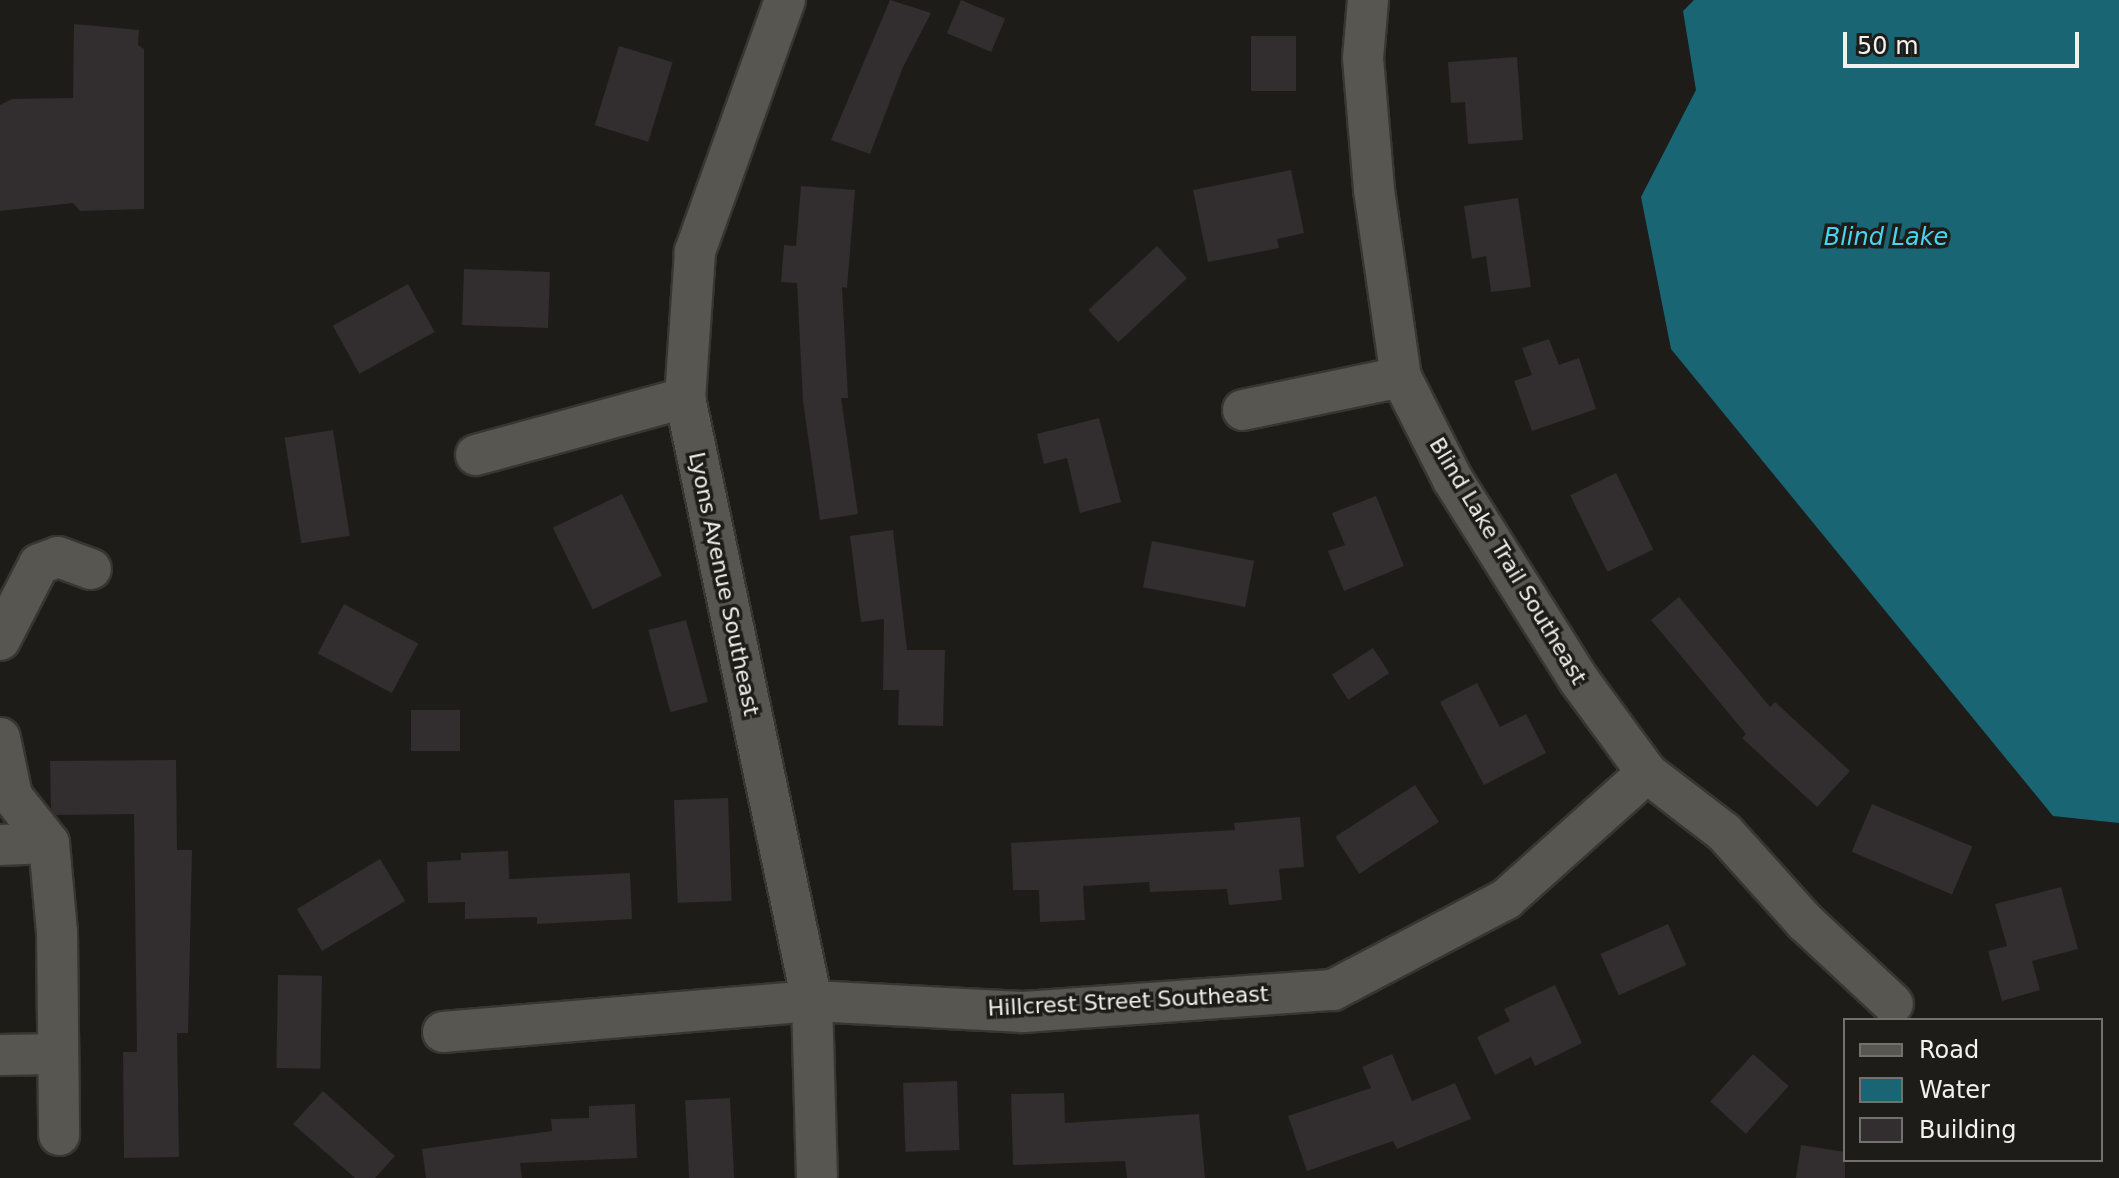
<!DOCTYPE html>
<style>
body{margin:0}
#map{position:relative;width:2119px;height:1178px;overflow:hidden;background:#1e1c18;font-family:"DejaVu Sans",sans-serif}
div>[style]{position:absolute}
.water>*{inset:0;background:#196574}
.building>*{inset:0;background:#322d2f;transform-origin:0 0}
.roads{filter:drop-shadow(2px 0 #373633) drop-shadow(-2px 0 #373633) drop-shadow(0 2px #373633) drop-shadow(0 -2px #373633)}
.minor>*{height:40px;margin:-20px;padding:0 20px;transform-origin:20px;border-radius:20px;background:#585651}
span{translate:-50% -50%;white-space:nowrap;text-align:center;line-height:1.15;-webkit-text-stroke:7px #1e1c18;paint-order:stroke}
.street-label{font-size:22px;color:#f2f1ee}
.water-label{font-size:24px;color:#49d4f2;font-style:italic}
.legend{position:absolute;left:1843px;top:1018px;width:260px;height:144px;box-sizing:border-box;background:#1e1c18;border:2px solid #73716e;margin:0;padding:10px 14px;list-style:none;font-size:24px;color:#f2f1ee}
.legend li{display:flex;align-items:center;gap:16px;height:40px}
.legend b{width:40px;border:2px solid #73716e}
.scale{position:absolute;left:1843px;top:32px;width:236px;height:36px;box-sizing:border-box;border:4px solid #f2f1ee;border-top:0;padding-left:10px;font-size:24px;line-height:28px;white-space:nowrap;color:#f2f1ee;-webkit-text-stroke:6px #1e1c18;paint-order:stroke}
</style>
<div id="map">
<div class="water">
<i style="clip-path:polygon(1694px 0,2119px 0,2119px 823px,2053px 816px,1671px 349px,1641px 197px,1696px 90px,1683px 11px)"></i>
</div>
<div class="building">
<i style="clip-path:polygon(890px 0,931px 13px,903px 67px,870px 154px,831px 140px)"></i>
<i style="left:961px;top:0;width:48px;height:36px;rotate:23deg"></i>
<i style="clip-path:polygon(74px 24px,139px 30px,138px 45px,144px 49px,144px 209px,80px 211px,73px 203px,0 211px,0 105px,12px 99px,73px 98px)"></i>
<i style="left:1251px;top:36px;width:45px;height:55px"></i>
<i style="left:619px;top:46px;width:56px;height:83px;rotate:17deg"></i>
<i style="clip-path:polygon(1517px 57px,1523px 140px,1468px 144px,1465px 102px,1451px 103px,1448px 62px)"></i>
<i style="clip-path:polygon(1291px 170px,1304px 233px,1277px 239px,1279px 248px,1208px 262px,1193px 190px)"></i>
<i style="clip-path:polygon(801px 186px,855px 190px,847px 288px,842px 287px,848px 398px,841px 398px,858px 514px,820px 520px,803px 401px,797px 283px,781px 282px,784px 245px,796px 246px)"></i>
<i style="clip-path:polygon(1518px 198px,1531px 287px,1491px 292px,1486px 256px,1472px 259px,1464px 206px)"></i>
<i style="left:1157px;top:246px;width:44px;height:94px;rotate:47deg"></i>
<i style="left:464px;top:269px;width:86px;height:56px;rotate:2deg"></i>
<i style="left:408px;top:284px;width:55px;height:86px;rotate:61deg"></i>
<i style="clip-path:polygon(1549px 339px,1559px 365px,1579px 358px,1596px 409px,1532px 431px,1514px 381px,1532px 375px,1522px 348px)"></i>
<i style="clip-path:polygon(1099px 418px,1121px 502px,1080px 513px,1067px 458px,1044px 464px,1037px 434px)"></i>
<i style="left:333px;top:430px;width:107px;height:49px;rotate:81deg"></i>
<i style="left:1616px;top:473px;width:85px;height:51px;rotate:64deg"></i>
<i style="left:622px;top:494px;width:91px;height:77px;rotate:64deg"></i>
<i style="clip-path:polygon(1376px 496px,1404px 566px,1344px 591px,1328px 551px,1345px 545px,1332px 513px)"></i>
<i style="clip-path:polygon(893px 530px,907px 650px,945px 650px,943px 726px,898px 725px,899px 690px,883px 690px,884px 619px,861px 622px,850px 536px)"></i>
<i style="left:1152px;top:541px;width:104px;height:47px;rotate:11deg"></i>
<i style="clip-path:polygon(1679px 597px,1770px 707px,1775px 702px,1850px 771px,1817px 807px,1742px 738px,1746px 734px,1651px 620px)"></i>
<i style="left:344px;top:604px;width:84px;height:56px;rotate:28deg"></i>
<i style="left:686px;top:620px;width:85px;height:39px;rotate:75deg"></i>
<i style="left:1373px;top:648px;width:30px;height:49px;rotate:57deg"></i>
<i style="clip-path:polygon(1477px 683px,1500px 727px,1526px 714px,1546px 753px,1484px 785px,1440px 702px)"></i>
<i style="left:411px;top:710px;width:49px;height:41px"></i>
<i style="clip-path:polygon(176px 760px,177px 850px,192px 850px,188px 1033px,177px 1033px,179px 1157px,124px 1158px,123px 1052px,137px 1052px,134px 814px,56px 815px,51px 808px,50px 761px)"></i>
<i style="left:1415px;top:785px;width:44px;height:95px;rotate:57deg"></i>
<i style="left:728px;top:798px;width:103px;height:54px;rotate:88deg"></i>
<i style="left:1872px;top:804px;width:109px;height:52px;rotate:23deg"></i>
<i style="clip-path:polygon(1300px 817px,1304px 867px,1279px 869px,1282px 900px,1229px 905px,1227px 889px,1150px 892px,1149px 882px,1083px 886px,1085px 920px,1040px 922px,1039px 890px,1013px 890px,1011px 843px,1235px 830px,1234px 823px)"></i>
<i style="clip-path:polygon(508px 851px,509px 879px,630px 873px,632px 919px,537px 924px,537px 917px,465px 919px,465px 902px,428px 903px,427px 862px,461px 860px,461px 853px)"></i>
<i style="left:380px;top:859px;width:49px;height:97px;rotate:59deg"></i>
<i style="clip-path:polygon(2061px 887px,2078px 949px,2032px 961px,2040px 990px,2002px 1001px,1988px 951px,2007px 946px,1995px 904px)"></i>
<i style="left:1668px;top:924px;width:45px;height:74px;rotate:66deg"></i>
<i style="left:278px;top:975px;width:44px;height:93px;rotate:1deg"></i>
<i style="clip-path:polygon(1555px 985px,1582px 1043px,1535px 1066px,1531px 1057px,1495px 1075px,1477px 1037px,1510px 1021px,1504px 1009px)"></i>
<i style="clip-path:polygon(1392px 1054px,1412px 1101px,1455px 1083px,1471px 1119px,1397px 1149px,1393px 1141px,1307px 1171px,1288px 1116px,1371px 1088px,1362px 1067px)"></i>
<i style="left:1753px;top:1054px;width:48px;height:64px;rotate:42deg"></i>
<i style="left:957px;top:1081px;width:69px;height:54px;rotate:88deg"></i>
<i style="clip-path:polygon(323px 1091px,395px 1156px,375px 1178px,355px 1178px,293px 1124px)"></i>
<i style="clip-path:polygon(1064px 1093px,1065px 1123px,1199px 1114px,1205px 1178px,1127px 1178px,1125px 1161px,1013px 1165px,1011px 1094px)"></i>
<i style="left:730px;top:1098px;width:80px;height:45px;rotate:87deg"></i>
<i style="clip-path:polygon(635px 1104px,637px 1158px,520px 1163px,522px 1178px,426px 1178px,422px 1149px,552px 1131px,551px 1119px,589px 1118px,589px 1106px)"></i>
<i style="clip-path:polygon(1801px 1145px,1845px 1152px,1845px 1178px,1796px 1178px)"></i>
</div>
<div class="roads">
<div class="minor">
<i style="left:785px;top:0;width:268px;rotate:109.7deg"></i>
<i style="left:695px;top:252px;width:146px;rotate:93.9deg"></i>
<i style="left:685px;top:398px;width:616px;rotate:78.11deg"></i>
<i style="left:812px;top:1001px;width:177px;rotate:88.4deg"></i>
<i style="left:1368px;top:0;width:58px;rotate:94.9deg"></i>
<i style="left:1363px;top:58px;width:132px;rotate:85.2deg"></i>
<i style="left:1374px;top:190px;width:189px;rotate:81.8deg"></i>
<i style="left:1401px;top:377px;width:115px;rotate:63.2deg"></i>
<i style="left:1453px;top:480px;width:236px;rotate:57.8deg"></i>
<i style="left:1579px;top:680px;width:115px;rotate:53.8deg"></i>
<i style="left:1647px;top:773px;width:97px;rotate:37.5deg"></i>
<i style="left:1724px;top:832px;width:121px;rotate:48deg"></i>
<i style="left:1805px;top:922px;width:120px;rotate:43deg"></i>
<i style="left:1243px;top:410px;width:161px;rotate:-11.8deg"></i>
<i style="left:476px;top:455px;width:217px;rotate:-15.3deg"></i>
<i style="left:0;top:640px;width:85px;rotate:-62.8deg"></i>
<i style="left:39px;top:564px;width:20px;rotate:-20deg"></i>
<i style="left:58px;top:557px;width:35px;rotate:20deg"></i>
<i style="left:0;top:738px;width:59px;rotate:78.3deg"></i>
<i style="left:12px;top:796px;width:60px;rotate:51.8deg"></i>
<i style="left:49px;top:843px;width:89px;rotate:84.9deg"></i>
<i style="left:57px;top:932px;width:203px;rotate:89.4deg"></i>
<i style="left:0;top:845px;width:49px;rotate:-2.3deg"></i>
<i style="left:443px;top:1032px;width:370px;rotate:-4.8deg"></i>
<i style="left:812px;top:1001px;width:211px;rotate:3deg"></i>
<i style="left:1023px;top:1012px;width:311px;rotate:-4.1deg"></i>
<i style="left:1333px;top:990px;width:195px;rotate:-27.7deg"></i>
<i style="left:1506px;top:899px;width:189px;rotate:-41.8deg"></i>
<i style="left:0;top:1055px;width:58px;rotate:-1deg"></i>
</div>
</div>
<div class="street-label">
<span style="left:1508px;top:561px;rotate:59deg">Blind Lake Trail Southeast</span>
<span style="left:724px;top:584px;rotate:78deg">Lyons Avenue Southeast</span>
<span style="left:1128px;top:1001px;rotate:-3deg">Hillcrest Street Southeast</span>
</div>
<div class="water-label">
<span style="left:1886px;top:238px">Blind Lake</span>
</div>
<ul class="legend">
<li><b style="height:10px;background:#585651"></b>Road</li>
<li><b style="height:22px;background:#196574"></b>Water</li>
<li><b style="height:22px;background:#322d2f"></b>Building</li>
</ul>
<div class="scale">50 m</div>
</div>
